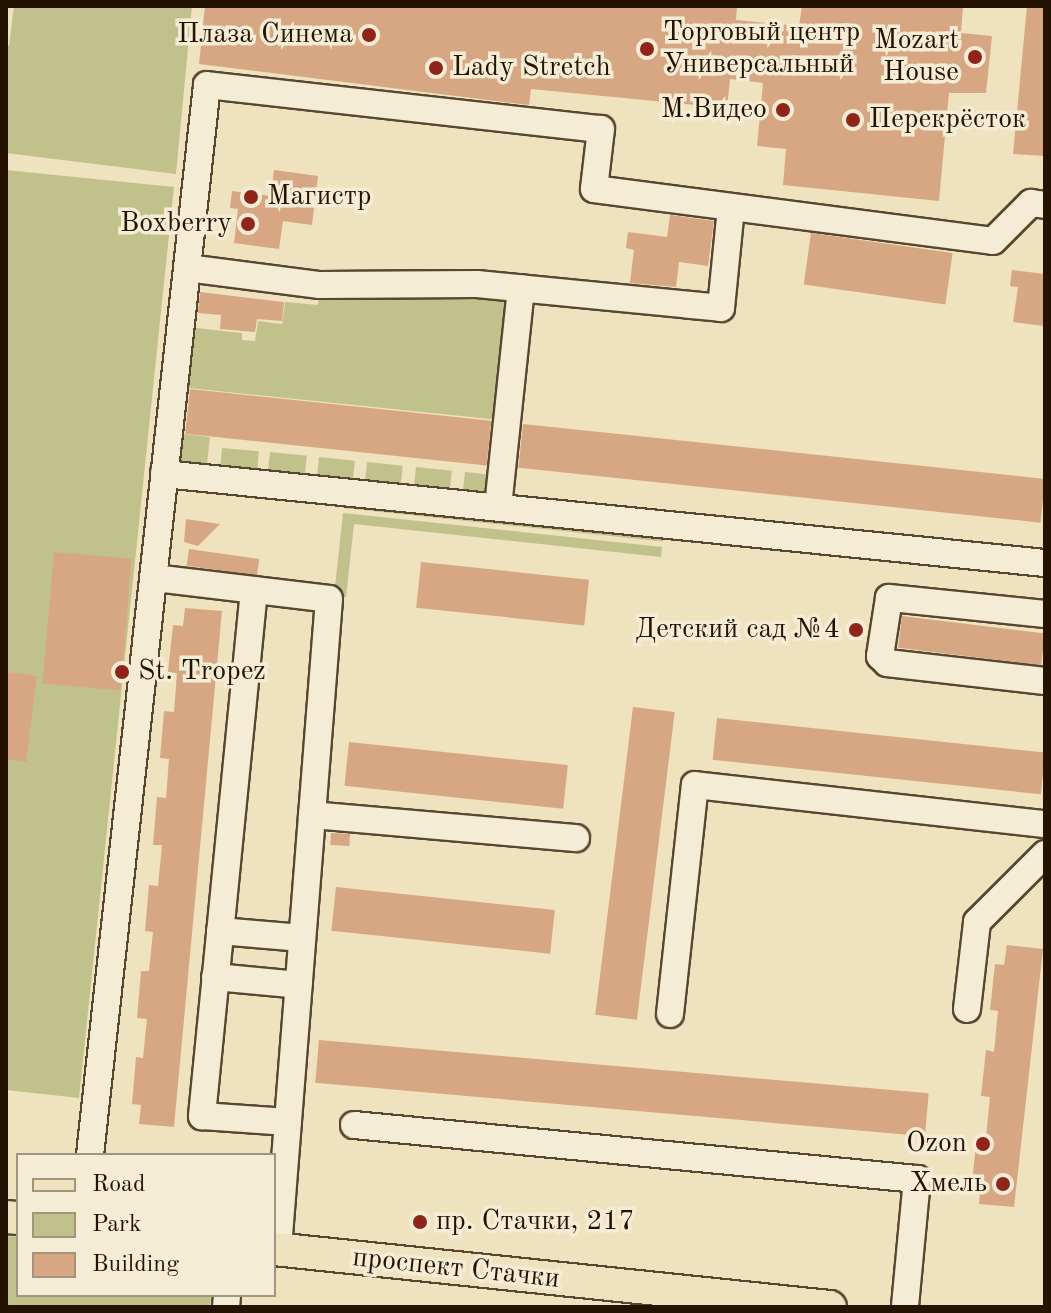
<!DOCTYPE html>
<meta charset="utf-8">
<style>
body{margin:0}
#map{position:relative;width:1051px;height:1313px;overflow:hidden;background:#efe2bf;font-family:"Old Standard TT",serif}
div>[style]{position:absolute}
.green>*{inset:0;background:#c1c18c;transform-origin:0 0}
.building>*{inset:0;background:#d7a784;transform-origin:0 0}
.roads{filter:drop-shadow(2px 0 #574730) drop-shadow(-2px 0 #574730) drop-shadow(0 2px #574730) drop-shadow(0 -2px #574730)}
.minor>*{height:26px;margin:-13px;padding:0 13px;transform-origin:13px;border-radius:13px;background:#f5ecd5}
.major>*{height:32px;margin:-16px;padding:0 16px;transform-origin:16px;border-radius:16px;background:#efe2bf}
.dots>*{width:22px;height:22px;translate:-50% -50%;box-sizing:border-box;border:4px solid #f5ecd5;border-radius:50%}
span{translate:-50% -50%;white-space:nowrap;text-align:center;line-height:1.15;-webkit-text-stroke:7px #f5ecd5;paint-order:stroke}
.poi-label{font-size:28px;color:#241300}
.left{translate:0 -50%;text-align:left}
.right{translate:-100% -50%;text-align:right}
.street-label{font-size:28px;color:#241300}
.frame{position:absolute;inset:0;border:8px solid #241300;pointer-events:none}
.legend{position:absolute;left:16px;top:1153px;width:260px;height:144px;box-sizing:border-box;background:#f5ecd5;border:2px solid #a19580;margin:0;padding:10px 14px;list-style:none;font-size:24px;color:#241300}
.legend li{display:flex;align-items:center;gap:16px;height:40px}
.legend b{width:40px;border:2px solid #a19580}
</style>
<div id="map">
<div class="green">
<i style="clip-path:polygon(14px 6px,192px 6px,176px 174px,6px 153px,6px 46px,9px 46px)"></i>
<i style="clip-path:polygon(6px 170px,174px 187px,79px 1098px,6px 1090px)"></i>
<i style="clip-path:polygon(320px 288px,513px 293px,500px 420px,189px 388px,184px 434px,210px 437px,206px 473px,172px 470px,187px 327px,242px 333px,242px 340px,255px 341px,258px 321px,282px 324px,285px 302px,318px 305px)"></i>
<i style="left:222px;top:448px;width:37px;height:27px;rotate:5deg"></i>
<i style="left:270px;top:452px;width:37px;height:28px;rotate:6deg"></i>
<i style="left:319px;top:457px;width:36px;height:27px;rotate:6deg"></i>
<i style="left:367px;top:462px;width:36px;height:27px;rotate:6deg"></i>
<i style="left:416px;top:467px;width:36px;height:27px;rotate:6deg"></i>
<i style="left:465px;top:472px;width:29px;height:27px;rotate:6deg"></i>
<i style="left:344px;top:496px;width:322px;height:12px;rotate:6deg"></i>
<i style="clip-path:polygon(343px 513px,662px 547px,661px 557px,354px 524px,346px 597px,334px 596px)"></i>
<i style="clip-path:polygon(6px 1236px,18px 1237px,18px 1295px,211px 1295px,210px 1307px,6px 1307px)"></i>
</div>
<div class="building">
<i style="clip-path:polygon(205px 6px,737px 6px,736px 20px,799px 26px,802px 6px,963px 6px,961px 33px,992px 36px,986px 93px,949px 93px,939px 201px,783px 185px,786px 149px,757px 146px,763px 83px,730px 79px,727px 108px,531px 89px,529px 105px,199px 64px)"></i>
<i style="clip-path:polygon(1027px 6px,1045px 6px,1045px 156px,1013px 154px)"></i>
<i style="clip-path:polygon(274px 170px,318px 176px,312px 225px,283px 221px,279px 249px,234px 243px,238px 209px,230px 208px,232px 191px,271px 196px)"></i>
<i style="clip-path:polygon(670px 215px,714px 221px,708px 266px,679px 262px,676px 287px,630px 283px,634px 250px,626px 248px,628px 232px,667px 237px)"></i>
<i style="left:811px;top:233px;width:143px;height:52px;rotate:8deg"></i>
<i style="clip-path:polygon(1012px 270px,1045px 274px,1045px 326px,1013px 322px,1018px 287px,1010px 286px)"></i>
<i style="clip-path:polygon(200px 292px,284px 302px,282px 321px,257px 319px,255px 332px,220px 329px,221px 315px,198px 313px)"></i>
<i style="left:190px;top:389px;width:303px;height:45px;rotate:6deg"></i>
<i style="left:523px;top:424px;width:525px;height:44px;rotate:6deg"></i>
<i style="clip-path:polygon(186px 519px,220px 524px,198px 546px,184px 542px)"></i>
<i style="left:189px;top:549px;width:71px;height:17px;rotate:8deg"></i>
<i style="left:54px;top:552px;width:78px;height:132px;rotate:5deg"></i>
<i style="left:421px;top:562px;width:169px;height:46px;rotate:6deg"></i>
<i style="clip-path:polygon(185px 608px,222px 611px,174px 1127px,139px 1124px,141px 1105px,132px 1104px,136px 1057px,143px 1058px,147px 1019px,137px 1018px,141px 971px,149px 971px,153px 932px,145px 931px,149px 885px,158px 886px,162px 845px,153px 845px,157px 797px,166px 798px,169px 759px,160px 758px,164px 711px,174px 712px,177px 673px,168px 672px,173px 625px,183px 626px)"></i>
<i style="left:902px;top:616px;width:144px;height:32px;rotate:7deg"></i>
<i style="clip-path:polygon(6px 672px,37px 676px,26px 762px,6px 759px)"></i>
<i style="left:633px;top:707px;width:42px;height:310px;rotate:7deg"></i>
<i style="left:717px;top:718px;width:330px;height:42px;rotate:6deg"></i>
<i style="left:349px;top:742px;width:220px;height:44px;rotate:6deg"></i>
<i style="left:331px;top:833px;width:19px;height:12px;rotate:3deg"></i>
<i style="left:336px;top:887px;width:220px;height:44px;rotate:6deg"></i>
<i style="clip-path:polygon(1007px 945px,1043px 949px,1014px 1207px,979px 1204px,981px 1183px,972px 1182px,977px 1136px,986px 1137px,990px 1097px,981px 1096px,986px 1050px,994px 1052px,998px 1011px,990px 1010px,995px 964px,1004px 965px)"></i>
<i style="left:319px;top:1040px;width:612px;height:43px;rotate:5deg"></i>
</div>
<div class="roads">
<div class="minor">
<i style="left:187px;top:268px;width:134px;rotate:7.3deg"></i>
<i style="left:320px;top:285px;width:157px;rotate:-0.4deg"></i>
<i style="left:477px;top:284px;width:245px;rotate:5.6deg"></i>
<i style="left:721px;top:308px;width:101px;rotate:-84.3deg"></i>
<i style="left:164px;top:474px;width:885px;rotate:5.77deg"></i>
<i style="left:498px;top:507px;width:220px;rotate:-84deg"></i>
<i style="left:154px;top:578px;width:176px;rotate:6.8deg"></i>
<i style="left:329px;top:599px;width:652px;rotate:94.49deg"></i>
<i style="left:254px;top:590px;width:529px;rotate:95.65deg"></i>
<i style="left:202px;top:1116px;width:86px;rotate:4deg"></i>
<i style="left:1045px;top:614px;width:157px;rotate:-174.1deg"></i>
<i style="left:889px;top:598px;width:59px;rotate:98.8deg"></i>
<i style="left:880px;top:656px;width:10px;rotate:45deg"></i>
<i style="left:887px;top:663px;width:159px;rotate:6.5deg"></i>
<i style="left:312px;top:815px;width:265px;rotate:5deg"></i>
<i style="left:220px;top:931px;width:82px;rotate:4.9deg"></i>
<i style="left:215px;top:977px;width:84px;rotate:5.4deg"></i>
<i style="left:967px;top:1009px;width:88px;rotate:-83.4deg"></i>
<i style="left:977px;top:922px;width:96px;rotate:-45deg"></i>
<i style="left:670px;top:1014px;width:230px;rotate:-83.8deg"></i>
<i style="left:695px;top:785px;width:352px;rotate:6.4deg"></i>
<i style="left:354px;top:1125px;width:566px;rotate:5.48deg"></i>
<i style="left:917px;top:1179px;width:129px;rotate:95.4deg"></i>
<i style="left:90px;top:1155px;width:1076px;rotate:-83.76deg"></i>
<i style="left:207px;top:85px;width:396px;rotate:6.4deg"></i>
<i style="left:601px;top:129px;width:60px;rotate:96.7deg"></i>
<i style="left:594px;top:189px;width:402px;rotate:7.4deg"></i>
<i style="left:993px;top:241px;width:54px;rotate:-45deg"></i>
<i style="left:1031px;top:203px;width:14px;rotate:8deg"></i>
<i style="left:226px;top:1307px;width:12px;rotate:-85deg"></i>
</div>
<div class="major">
<i style="left:6px;top:1217px;width:12px;rotate:5deg"></i>
<i style="left:274px;top:1249px;width:559px;rotate:5.96deg"></i>
</div>
</div>
<div class="dots">
<i style="left:369px;top:35px;background:#8f2418"></i>
<i style="left:647px;top:49px;background:#8f2418"></i>
<i style="left:975px;top:57px;background:#8f2418"></i>
<i style="left:436px;top:68px;background:#8f2418"></i>
<i style="left:783px;top:110px;background:#8f2418"></i>
<i style="left:853px;top:120px;background:#8f2418"></i>
<i style="left:251px;top:197px;background:#8f2418"></i>
<i style="left:248px;top:224px;background:#8f2418"></i>
<i style="left:856px;top:630px;background:#8f2418"></i>
<i style="left:122px;top:672px;background:#8f2418"></i>
<i style="left:983px;top:1144px;background:#8f2418"></i>
<i style="left:1003px;top:1184px;background:#8f2418"></i>
<i style="left:420px;top:1222px;background:#8f2418"></i>
</div>
<div class="poi-label">
<span class="left" style="left:663px;top:49px">Торговый центр<br>Универсальный</span>
<span class="right" style="left:353px;top:35px">Плаза Синема</span>
<span class="right" style="left:959px;top:57px">Mozart<br>House</span>
<span class="left" style="left:452px;top:68px">Lady Stretch</span>
<span class="right" style="left:767px;top:110px">М.Видео</span>
<span class="left" style="left:869px;top:120px">Перекрёсток</span>
<span class="left" style="left:267px;top:197px">Магистр</span>
<span class="right" style="left:232px;top:224px">Boxberry</span>
<span class="right" style="left:840px;top:630px">Детский сад №4</span>
<span class="left" style="left:138px;top:672px">St. Tropez</span>
<span class="right" style="left:967px;top:1144px">Ozon</span>
<span class="right" style="left:987px;top:1184px">Хмель</span>
<span class="left" style="left:436px;top:1222px">пр. Стачки, 217</span>
</div>
<div class="street-label">
<span style="left:456px;top:1269px;rotate:6deg">проспект Стачки</span>
</div>
<div class="frame"></div>
<ul class="legend">
<li><b style="height:10px;background:#efe2bf"></b>Road</li>
<li><b style="height:22px;background:#c1c18c"></b>Park</li>
<li><b style="height:22px;background:#d7a784"></b>Building</li>
</ul>
</div>
